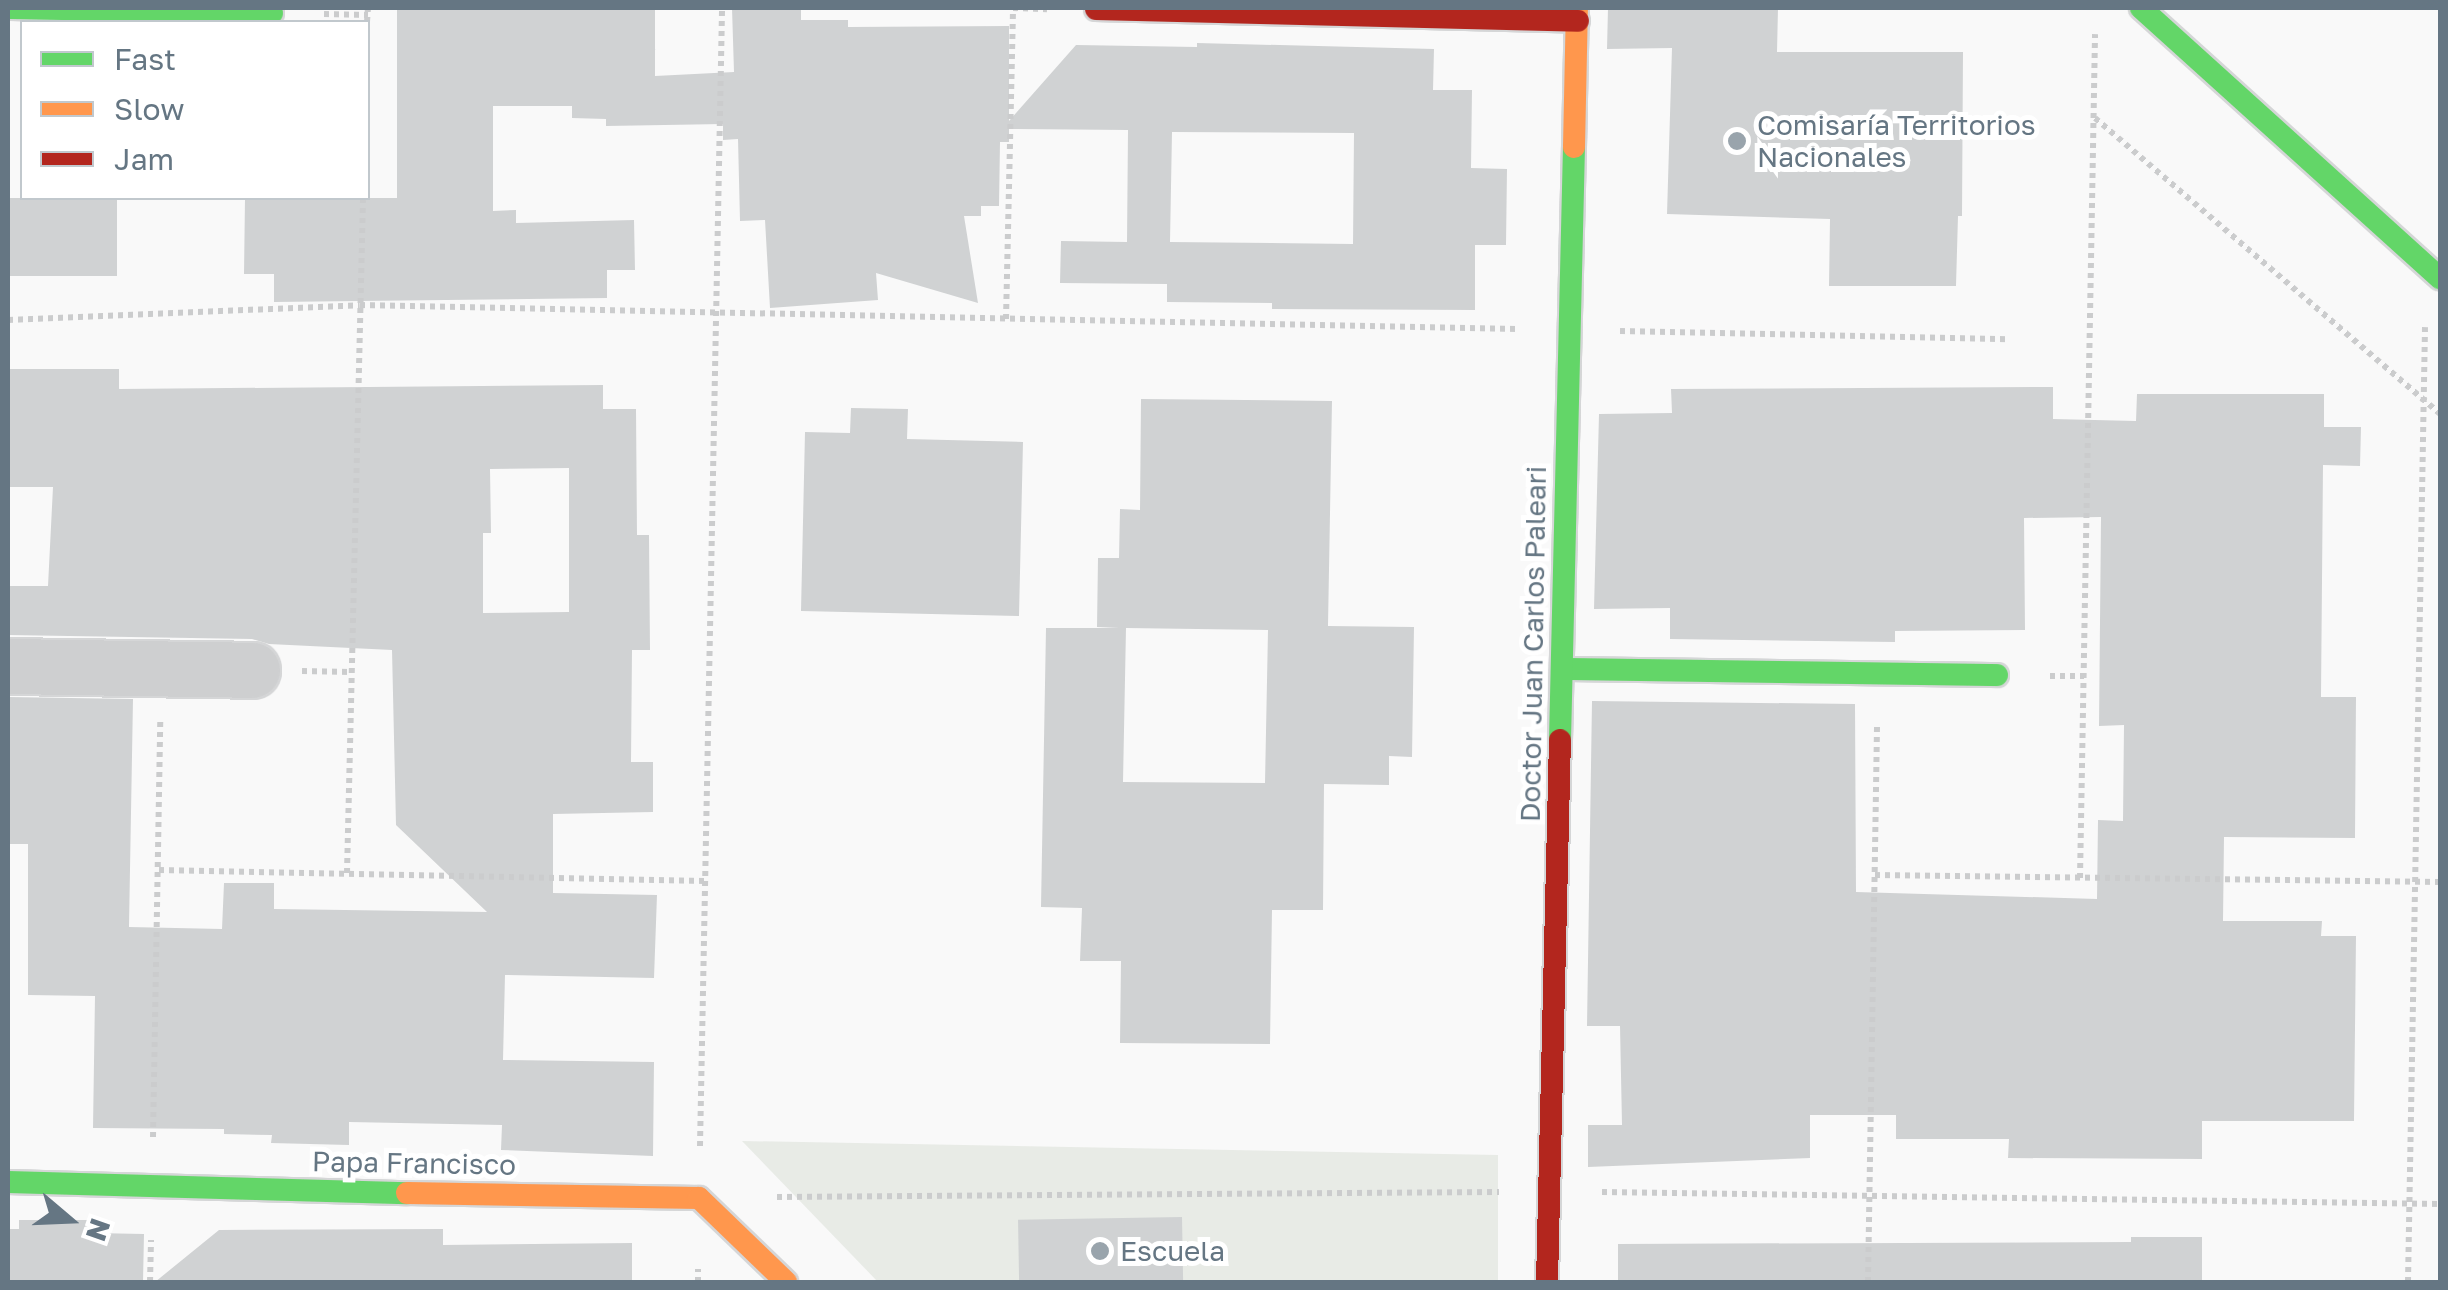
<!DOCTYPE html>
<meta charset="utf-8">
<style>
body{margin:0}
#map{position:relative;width:2448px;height:1290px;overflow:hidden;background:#f9f9f9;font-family:"Golos Text",sans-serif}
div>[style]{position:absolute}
.green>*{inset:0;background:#e8ebe6}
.building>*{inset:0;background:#d0d2d3;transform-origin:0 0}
.path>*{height:6px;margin-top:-3px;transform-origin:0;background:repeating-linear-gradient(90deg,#cbcccd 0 5px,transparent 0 10px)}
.roads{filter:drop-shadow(2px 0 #d5d6d7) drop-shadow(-2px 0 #d5d6d7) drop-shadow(0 2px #d5d6d7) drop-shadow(0 -2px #d5d6d7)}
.street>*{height:55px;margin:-27.5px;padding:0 27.5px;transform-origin:27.5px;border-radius:27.5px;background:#cecfd0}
.fast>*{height:22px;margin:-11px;padding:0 11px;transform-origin:11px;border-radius:11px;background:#63d668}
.slow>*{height:22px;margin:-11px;padding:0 11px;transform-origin:11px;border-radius:11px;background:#ff974d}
.jam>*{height:22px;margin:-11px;padding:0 11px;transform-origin:11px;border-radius:11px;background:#b3261e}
.dots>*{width:28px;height:28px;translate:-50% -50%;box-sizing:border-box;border:5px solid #fff;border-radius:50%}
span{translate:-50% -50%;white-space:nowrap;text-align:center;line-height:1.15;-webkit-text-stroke:10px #fff;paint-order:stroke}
.poi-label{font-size:28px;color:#657683}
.left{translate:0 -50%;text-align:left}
.street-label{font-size:28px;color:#657683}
.frame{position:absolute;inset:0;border:10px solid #657683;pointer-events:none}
.legend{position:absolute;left:20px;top:20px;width:350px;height:180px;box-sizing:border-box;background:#fff;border:2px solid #c1c8cd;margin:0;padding:12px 18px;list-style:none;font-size:30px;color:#657683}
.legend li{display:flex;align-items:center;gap:20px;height:50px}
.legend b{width:50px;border:2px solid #c1c8cd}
.north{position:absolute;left:20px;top:1170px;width:100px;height:100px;-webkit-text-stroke:8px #fff;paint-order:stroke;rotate:109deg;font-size:28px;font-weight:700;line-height:40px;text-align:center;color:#657683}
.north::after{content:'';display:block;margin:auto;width:35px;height:45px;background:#657683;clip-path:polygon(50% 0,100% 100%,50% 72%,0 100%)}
</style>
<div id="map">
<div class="green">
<i style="clip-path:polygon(742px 1141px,1498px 1155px,1498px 1282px,878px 1282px)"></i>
</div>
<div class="building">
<i style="clip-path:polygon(evenodd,397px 8px,655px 8px,655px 76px,734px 72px,732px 8px,801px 8px,801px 20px,848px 20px,848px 27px,1009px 26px,1009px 121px,1076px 45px,1197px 47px,1197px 43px,1434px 49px,1433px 90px,1472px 90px,1471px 168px,1507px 169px,1506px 245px,1475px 245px,1475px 310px,1272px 309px,1272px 303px,1167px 302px,1167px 284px,1060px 283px,1061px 241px,1127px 242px,1128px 130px,1009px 129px,1009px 142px,1000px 142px,999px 206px,981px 206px,981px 216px,964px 216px,978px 303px,876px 273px,878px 300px,770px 308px,765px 220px,740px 221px,738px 139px,723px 140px,723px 124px,606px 126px,606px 119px,572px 118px,572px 106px,493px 106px,493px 211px,516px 210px,516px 223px,634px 220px,635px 270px,607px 270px,607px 298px,274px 302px,274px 274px,244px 274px,245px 198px,397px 198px,397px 8px,1172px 132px,1354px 133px,1353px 244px,1170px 242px,1172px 132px)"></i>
<i style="clip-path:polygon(1608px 8px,1778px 8px,1777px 52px,1963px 52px,1962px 216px,1958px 216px,1956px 286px,1829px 286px,1830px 219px,1667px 214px,1672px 48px,1607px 49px)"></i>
<i style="left:8px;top:198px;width:109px;height:78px"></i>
<i style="clip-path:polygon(evenodd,8px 369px,119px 369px,119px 389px,603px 385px,603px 409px,636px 409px,637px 535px,649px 535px,650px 650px,632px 650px,631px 762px,653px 762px,653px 812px,553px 814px,553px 893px,657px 895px,654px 978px,505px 975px,503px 1060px,654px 1062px,653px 1156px,501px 1150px,502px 1125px,349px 1122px,349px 1145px,271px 1143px,272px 1135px,224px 1134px,224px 1129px,93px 1128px,95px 996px,28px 995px,28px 844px,8px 844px,8px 697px,133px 699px,129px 927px,222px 929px,224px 883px,274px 883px,274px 909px,487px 912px,396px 825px,392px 650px,269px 644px,252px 639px,8px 635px,8px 586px,48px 586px,53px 487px,8px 487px,8px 369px,569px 468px,569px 612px,483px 613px,483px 533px,491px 533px,490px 469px,569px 468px)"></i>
<i style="clip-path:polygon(2053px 387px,2053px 419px,2136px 421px,2137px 394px,2324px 394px,2324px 427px,2361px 427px,2360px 466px,2323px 465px,2321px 697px,2356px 697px,2355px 838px,2224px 837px,2223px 921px,2322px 921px,2321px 936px,2356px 936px,2354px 1121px,2202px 1121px,2202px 1159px,2008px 1158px,2009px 1139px,1896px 1139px,1896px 1115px,1810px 1115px,1810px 1158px,1588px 1167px,1588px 1125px,1622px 1125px,1620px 1026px,1587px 1026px,1592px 701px,1855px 704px,1856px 892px,2097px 899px,2098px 820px,2123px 821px,2124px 725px,2099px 726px,2101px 517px,2024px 518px,2025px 630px,1895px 631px,1895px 642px,1670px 639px,1670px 608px,1594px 609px,1599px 414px,1672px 413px,1671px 389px)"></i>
<i style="clip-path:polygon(evenodd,1141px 399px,1332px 401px,1328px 626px,1414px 627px,1412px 757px,1389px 756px,1389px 785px,1324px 784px,1323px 910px,1272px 910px,1270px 1044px,1120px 1043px,1121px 961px,1080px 961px,1082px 908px,1041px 907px,1046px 628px,1119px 628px,1097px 627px,1098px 558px,1119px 558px,1120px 509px,1140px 510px,1141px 399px,1126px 628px,1268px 630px,1265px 783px,1123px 782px,1126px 628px)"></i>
<i style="clip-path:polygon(851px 408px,908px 409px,907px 439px,1023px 442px,1019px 616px,801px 611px,805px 432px,850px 433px)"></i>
<i style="left:1182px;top:1217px;width:65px;height:164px;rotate:89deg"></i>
<i style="clip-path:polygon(19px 1220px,93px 1220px,94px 1233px,144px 1234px,143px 1282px,8px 1282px,8px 1229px,19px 1229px)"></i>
<i style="clip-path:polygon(443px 1229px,443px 1245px,632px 1243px,632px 1282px,155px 1282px,219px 1230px)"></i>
<i style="clip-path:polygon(2131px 1237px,2202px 1237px,2202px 1282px,1618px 1282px,1618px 1244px,2131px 1242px)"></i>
</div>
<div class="path">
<i style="left:1013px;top:8px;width:34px;rotate:2deg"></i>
<i style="left:324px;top:14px;width:44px;rotate:1.3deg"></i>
<i style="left:367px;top:22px;width:14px;rotate:-86deg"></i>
<i style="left:2095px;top:118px;width:455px;rotate:40.6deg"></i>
<i style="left:1006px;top:319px;width:311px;rotate:-88.7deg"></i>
<i style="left:8px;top:320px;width:352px;rotate:-2.4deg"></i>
<i style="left:360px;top:305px;width:1157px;rotate:1.19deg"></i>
<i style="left:1620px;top:331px;width:389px;rotate:1.2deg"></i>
<i style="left:302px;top:671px;width:49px;rotate:1.2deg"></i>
<i style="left:2050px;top:676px;width:34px"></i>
<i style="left:159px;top:870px;width:546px;rotate:1.15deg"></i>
<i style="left:347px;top:873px;width:675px;rotate:-88.64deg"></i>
<i style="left:1875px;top:875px;width:565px;rotate:0.71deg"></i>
<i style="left:2080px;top:878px;width:844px;rotate:-88.98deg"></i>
<i style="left:153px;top:1137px;width:417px;rotate:-89deg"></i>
<i style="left:700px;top:1146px;width:1138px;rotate:-88.89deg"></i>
<i style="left:1602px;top:1192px;width:838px;rotate:0.82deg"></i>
<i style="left:777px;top:1197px;width:722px;rotate:-0.4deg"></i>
<i style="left:150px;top:1282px;width:42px;rotate:-88.6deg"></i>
<i style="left:698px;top:1282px;width:13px;rotate:-90deg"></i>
<i style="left:1868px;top:1282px;width:557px;rotate:-89.07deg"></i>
<i style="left:2408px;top:1282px;width:955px;rotate:-88.98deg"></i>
</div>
<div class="roads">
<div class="street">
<i style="left:8px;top:666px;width:244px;rotate:0.9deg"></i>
</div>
<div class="fast">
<i style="left:8px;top:8px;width:264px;rotate:1.1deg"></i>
<i style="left:2141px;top:8px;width:403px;rotate:42.1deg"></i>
<i style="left:1562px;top:669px;width:435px;rotate:0.8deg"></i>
<i style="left:1560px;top:740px;width:593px;rotate:-88.65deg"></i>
<i style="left:8px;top:1182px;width:399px;rotate:1.6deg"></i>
</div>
<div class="slow">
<i style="left:1574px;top:147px;width:139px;rotate:-88.8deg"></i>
<i style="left:407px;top:1193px;width:292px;rotate:1deg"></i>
<i style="left:699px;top:1198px;width:121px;rotate:44deg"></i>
</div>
<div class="jam">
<i style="left:1096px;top:9px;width:482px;rotate:1.4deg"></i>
<i style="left:1547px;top:1282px;width:542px;rotate:-88.63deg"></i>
</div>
</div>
<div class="dots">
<i style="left:1737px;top:141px;background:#99a4ac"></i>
<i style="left:1100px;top:1251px;background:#99a4ac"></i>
</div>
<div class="poi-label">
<span class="left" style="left:1757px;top:141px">Comisaría Territorios<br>Nacionales</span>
<span class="left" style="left:1120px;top:1251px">Escuela</span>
</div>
<div class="street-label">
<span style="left:1533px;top:644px;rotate:-89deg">Doctor Juan Carlos Paleari</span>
<span style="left:414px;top:1163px;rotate:1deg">Papa Francisco</span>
</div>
<div class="frame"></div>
<ul class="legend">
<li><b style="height:12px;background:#63d668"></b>Fast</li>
<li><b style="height:12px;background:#ff974d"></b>Slow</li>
<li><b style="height:12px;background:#b3261e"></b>Jam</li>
</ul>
<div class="north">N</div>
</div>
